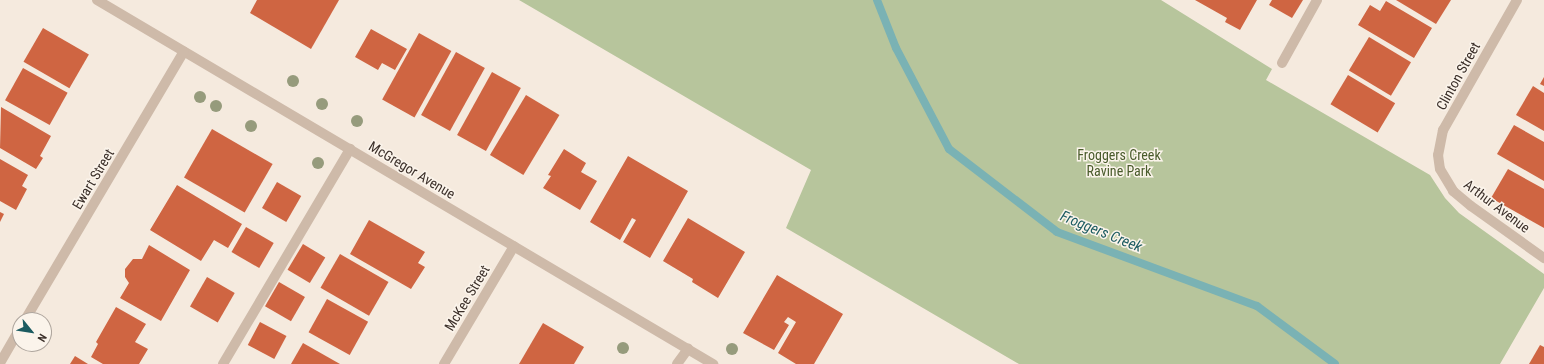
<!DOCTYPE html>
<style>
body{margin:0}
#map{position:relative;width:1544px;height:364px;overflow:hidden;background:#f5eade;font-family:"Roboto Condensed",sans-serif}
div>[style]{position:absolute}
.green>*{inset:0;background:#b7c59c}
.stream>*{height:8px;margin:-4px;padding:0 4px;transform-origin:4px;border-radius:4px;background:#7ab2b4}
.building>*{inset:0;background:#cf6542;transform-origin:0 0}
.service>*{height:10px;margin:-5px;padding:0 5px;transform-origin:5px;border-radius:5px;background:#cebaa9}
.minor>*{height:10px;margin:-5px;padding:0 5px;transform-origin:5px;border-radius:5px;background:#cebaa9}
.trees>*{width:12px;height:12px;margin:-6px;border-radius:50%;background:#969b7c}
span{translate:-50% -50%;white-space:nowrap;text-align:center;line-height:1.15;-webkit-text-stroke:3px #fbf4eb;paint-order:stroke}
.street-label{font-size:14px;color:#3b2f29}
.park-label{font-size:14px;color:#495b2b}
.water-label{font-size:15px;color:#1b5b60;font-style:italic}
.north{position:absolute;left:12px;top:312px;width:40px;height:40px;box-sizing:border-box;background:#fbf4eb;border:1px solid #aea59d;border-radius:50%;rotate:120deg;font-size:11px;font-weight:700;line-height:16px;text-align:center;color:#3b2f29}
.north::after{content:'';display:block;margin:auto;width:14px;height:18px;background:#1b5b60;clip-path:polygon(50% 0,100% 100%,50% 72%,0 100%)}
</style>
<div id="map">
<div class="green">
<i style="clip-path:polygon(519px 0,1161px 0,1272px 69px,1266px 80px,1430px 175px,1445px 198px,1459px 213px,1544px 274px,1544px 288px,1500px 364px,1019px 364px,786px 228px,811px 170px)"></i>
</div>
<div class="stream">
<i style="left:877px;top:0;width:52px;rotate:68.4deg"></i>
<i style="left:896px;top:48px;width:114px;rotate:62.3deg"></i>
<i style="left:949px;top:149px;width:136px;rotate:37.5deg"></i>
<i style="left:1057px;top:232px;width:213px;rotate:20.3deg"></i>
<i style="left:1257px;top:306px;width:97px;rotate:36.6deg"></i>
</div>
<div class="building">
<i style="clip-path:polygon(257px 0,339px 0,311px 49px,250px 13px)"></i>
<i style="clip-path:polygon(1195px 0,1257px 0,1240px 30px,1225px 22px,1227px 18px)"></i>
<i style="clip-path:polygon(1272px 0,1303px 0,1292px 18px,1269px 5px)"></i>
<i style="clip-path:polygon(1396px 0,1451px 0,1436px 24px)"></i>
<i style="clip-path:polygon(1386px 1px,1432px 28px,1414px 58px,1358px 25px,1370px 5px,1380px 11px)"></i>
<i style="left:43px;top:28px;width:53px;height:39px;rotate:30deg"></i>
<i style="clip-path:polygon(371px 29px,407px 49px,395px 70px,382px 63px,378px 70px,355px 57px)"></i>
<i style="left:419px;top:33px;width:37px;height:76px;rotate:29deg"></i>
<i style="left:1369px;top:37px;width:49px;height:39px;rotate:31deg"></i>
<i style="left:456px;top:52px;width:33px;height:72px;rotate:29deg"></i>
<i style="left:23px;top:68px;width:51px;height:37px;rotate:29deg"></i>
<i style="left:492px;top:72px;width:33px;height:72px;rotate:29deg"></i>
<i style="left:1348px;top:75px;width:55px;height:34px;rotate:31deg"></i>
<i style="clip-path:polygon(1544px 77px,1544px 86px,1540px 84px)"></i>
<i style="clip-path:polygon(1533px 86px,1544px 93px,1544px 131px,1516px 115px)"></i>
<i style="left:526px;top:95px;width:39px;height:70px;rotate:31deg"></i>
<i style="clip-path:polygon(1px 107px,51px 136px,40px 156px,43px 158px,36px 169px,0 148px)"></i>
<i style="clip-path:polygon(1514px 125px,1544px 142px,1544px 181px,1497px 154px)"></i>
<i style="left:212px;top:129px;width:70px;height:56px;rotate:30deg"></i>
<i style="clip-path:polygon(564px 149px,586px 163px,581px 172px,597px 181px,580px 210px,543px 188px,551px 176px,548px 175px)"></i>
<i style="clip-path:polygon(628px 156px,688px 191px,650px 258px,623px 242px,636px 220px,632px 218px,620px 240px,590px 222px)"></i>
<i style="clip-path:polygon(0 159px,28px 175px,22px 186px,27px 189px,16px 210px,0 201px)"></i>
<i style="clip-path:polygon(1508px 169px,1544px 189px,1544px 228px,1491px 198px)"></i>
<i style="left:277px;top:182px;width:28px;height:30px;rotate:30deg"></i>
<i style="clip-path:polygon(177px 185px,242px 224px,228px 248px,214px 240px,201px 261px,150px 230px)"></i>
<i style="clip-path:polygon(0 212px,4px 214px,0 222px)"></i>
<i style="clip-path:polygon(688px 218px,745px 252px,718px 298px,692px 282px,693px 279px,663px 261px)"></i>
<i style="clip-path:polygon(369px 220px,425px 252px,418px 263px,425px 267px,411px 289px,350px 254px)"></i>
<i style="left:246px;top:227px;width:32px;height:29px;rotate:30deg"></i>
<i style="left:303px;top:244px;width:26px;height:30px;rotate:31deg"></i>
<i style="clip-path:polygon(149px 245px,190px 270px,161px 321px,120px 298px,129px 283px,125px 277px,125px 269px,133px 259px,142px 259px)"></i>
<i style="left:340px;top:254px;width:56px;height:39px;rotate:30deg"></i>
<i style="clip-path:polygon(777px 275px,843px 314px,814px 364px,796px 364px,778px 353px,796px 322px,788px 317px,784px 322px,789px 325px,774px 350px,743px 333px)"></i>
<i style="left:207px;top:277px;width:32px;height:34px;rotate:30deg"></i>
<i style="left:279px;top:282px;width:30px;height:28px;rotate:30deg"></i>
<i style="left:327px;top:299px;width:47px;height:38px;rotate:29deg"></i>
<i style="clip-path:polygon(116px 307px,146px 324px,135px 342px,148px 349px,139px 364px,103px 364px,91px 357px,98px 344px,96px 342px)"></i>
<i style="left:260px;top:322px;width:30px;height:26px;rotate:28deg"></i>
<i style="clip-path:polygon(543px 323px,584px 347px,574px 364px,519px 364px)"></i>
<i style="clip-path:polygon(303px 343px,340px 364px,291px 364px)"></i>
<i style="clip-path:polygon(1540px 345px,1544px 347px,1544px 364px,1529px 364px)"></i>
<i style="clip-path:polygon(75px 356px,88px 364px,70px 364px)"></i>
</div>
<div class="service">
<i style="left:1282px;top:63px;width:72px;rotate:-60.9deg"></i>
<i style="left:223px;top:364px;width:250px;rotate:-59.4deg"></i>
<i style="left:677px;top:364px;width:19px;rotate:-54deg"></i>
</div>
<div class="minor">
<i style="left:97px;top:0;width:716px;rotate:30.58deg"></i>
<i style="left:1517px;top:0;width:150px;rotate:119.6deg"></i>
<i style="left:1443px;top:130px;width:25px;rotate:101deg"></i>
<i style="left:1438px;top:155px;width:14px;rotate:82deg"></i>
<i style="left:1440px;top:169px;width:26px;rotate:59deg"></i>
<i style="left:1453px;top:191px;width:23px;rotate:40deg"></i>
<i style="left:1471px;top:206px;width:90px;rotate:35.5deg"></i>
<i style="left:25px;top:320px;width:312px;rotate:-59.4deg"></i>
<i style="left:0;top:363px;width:39px;rotate:-60deg"></i>
<i style="left:444px;top:364px;width:137px;rotate:-59.3deg"></i>
</div>
<div class="trees">
<i style="left:293px;top:81px"></i>
<i style="left:200px;top:97px"></i>
<i style="left:322px;top:104px"></i>
<i style="left:216px;top:106px"></i>
<i style="left:357px;top:121px"></i>
<i style="left:251px;top:126px"></i>
<i style="left:318px;top:163px"></i>
<i style="left:623px;top:348px"></i>
<i style="left:732px;top:349px"></i>
</div>
<div class="street-label">
<span style="left:1458px;top:76px;rotate:-61deg">Clinton Street</span>
<span style="left:412px;top:170px;rotate:31deg">McGregor Avenue</span>
<span style="left:93px;top:179px;rotate:-59deg">Ewart Street</span>
<span style="left:1497px;top:206px;rotate:37deg">Arthur Avenue</span>
<span style="left:467px;top:298px;rotate:-59deg">McKee Street</span>
</div>
<div class="park-label">
<span style="left:1119px;top:163px">Froggers Creek<br>Ravine Park</span>
</div>
<div class="water-label">
<span style="left:1101px;top:232px;rotate:22deg">Froggers Creek</span>
</div>
<div class="north">N</div>
</div>
